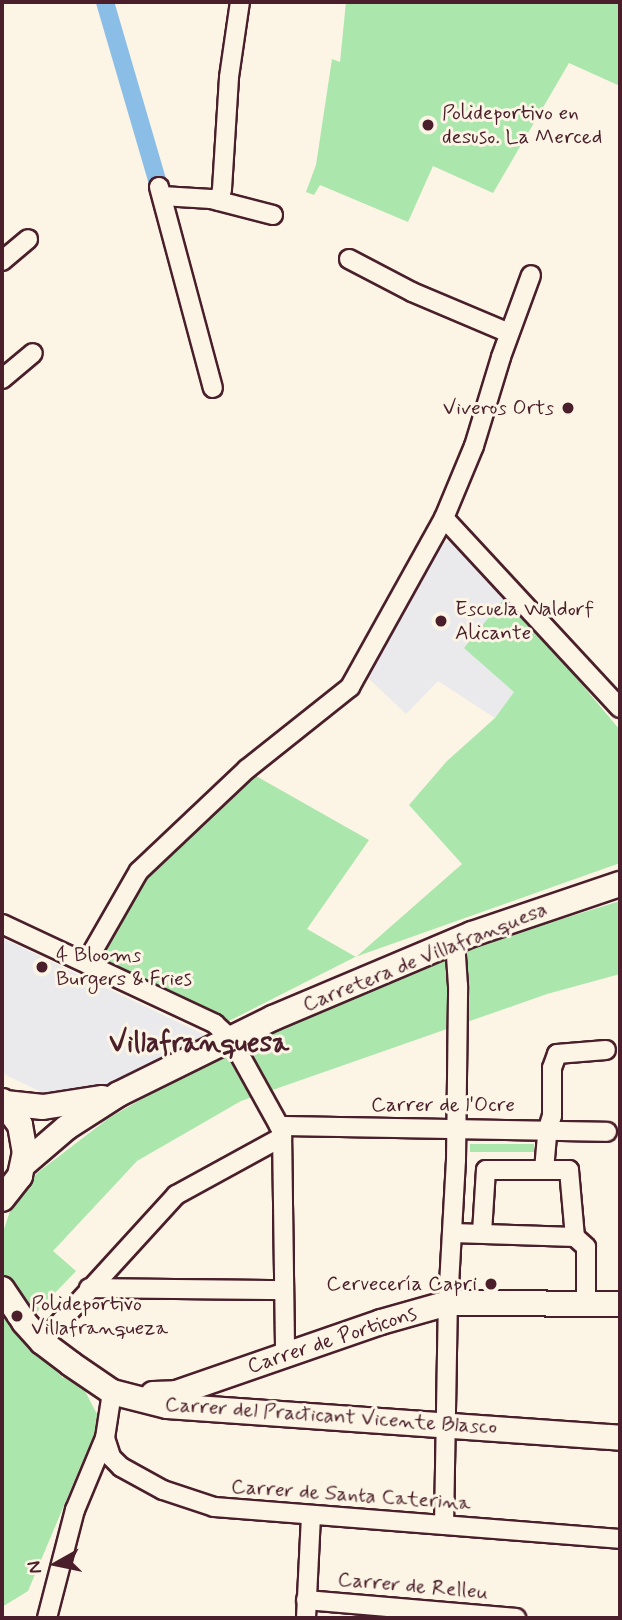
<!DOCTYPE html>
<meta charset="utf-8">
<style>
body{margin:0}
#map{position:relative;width:622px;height:1620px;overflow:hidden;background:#fcf5e5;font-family:Mynerve,sans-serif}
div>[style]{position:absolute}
.built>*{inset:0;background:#eae9ec}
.green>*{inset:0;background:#abe6ac;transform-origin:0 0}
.canal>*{height:18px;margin:-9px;padding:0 9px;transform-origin:9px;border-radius:9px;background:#8bbee7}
.roads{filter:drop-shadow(2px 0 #4a1f2b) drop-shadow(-2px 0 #4a1f2b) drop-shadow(0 2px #4a1f2b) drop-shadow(0 -2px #4a1f2b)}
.street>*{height:18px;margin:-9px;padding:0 9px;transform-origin:9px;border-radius:9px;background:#fcf5e5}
.secondary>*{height:24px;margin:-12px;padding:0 12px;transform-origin:12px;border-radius:12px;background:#fcf5e5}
.dots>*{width:19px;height:19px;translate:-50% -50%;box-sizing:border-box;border:4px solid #fcf5e5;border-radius:50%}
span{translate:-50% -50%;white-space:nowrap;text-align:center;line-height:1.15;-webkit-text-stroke:6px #fcf5e5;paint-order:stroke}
.poi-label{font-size:21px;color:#4a1f2b}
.left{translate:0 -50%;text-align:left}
.right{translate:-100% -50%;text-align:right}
.street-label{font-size:21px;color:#4a1f2b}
.district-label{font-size:28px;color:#4a1f2b;font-weight:700}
.frame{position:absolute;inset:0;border:4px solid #4a1f2b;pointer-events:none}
.north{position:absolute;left:21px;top:1529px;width:70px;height:70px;-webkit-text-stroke:5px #fcf5e5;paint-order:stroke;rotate:261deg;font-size:19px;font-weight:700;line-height:28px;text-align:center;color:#4a1f2b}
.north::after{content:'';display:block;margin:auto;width:24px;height:32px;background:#4a1f2b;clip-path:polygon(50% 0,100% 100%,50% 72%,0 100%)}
</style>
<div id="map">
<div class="built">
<i style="clip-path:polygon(447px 541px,462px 546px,507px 595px,514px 692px,495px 718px,438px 681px,406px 714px,367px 677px,436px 549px)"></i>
<i style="clip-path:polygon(2px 938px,209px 1037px,102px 1090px,43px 1093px,2px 1073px)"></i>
</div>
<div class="green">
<i style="clip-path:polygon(346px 2px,620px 2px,620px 86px,569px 63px,493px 193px,433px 166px,408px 222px,320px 185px,314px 195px,306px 192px,316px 165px,332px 59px,340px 62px)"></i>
<i style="clip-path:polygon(507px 595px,620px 730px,620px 863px,355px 957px,229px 1021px,94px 954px,141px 875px,203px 827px,256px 776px,369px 840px,307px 929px,356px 957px,462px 864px,409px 805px,447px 761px,495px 718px,514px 692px,464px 648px)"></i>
<i style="clip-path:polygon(620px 901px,620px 974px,547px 994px,241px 1101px,137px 1161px,53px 1251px,76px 1271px,32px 1317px,4px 1278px,2px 1235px,11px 1208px,37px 1173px,109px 1118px,195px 1068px,278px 1029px,490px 941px)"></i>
<i style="left:534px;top:1144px;width:8px;height:64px;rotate:90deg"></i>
<i style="clip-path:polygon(2px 1310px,63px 1378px,71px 1364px,100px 1420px,28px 1591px,2px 1607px)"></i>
</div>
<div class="canal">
<i style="left:105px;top:2px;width:193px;rotate:73.7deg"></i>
</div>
<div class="roads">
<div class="street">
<i style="left:159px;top:187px;width:208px;rotate:75deg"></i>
<i style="left:162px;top:196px;width:49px;rotate:3.5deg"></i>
<i style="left:211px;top:199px;width:64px;rotate:14.5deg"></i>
<i style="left:219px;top:201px;width:12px;rotate:-76deg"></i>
<i style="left:222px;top:189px;width:112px;rotate:-86.4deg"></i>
<i style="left:229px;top:77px;width:76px;rotate:-81.7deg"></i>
<i style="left:349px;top:259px;width:71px;rotate:27.6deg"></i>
<i style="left:412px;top:292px;width:105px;rotate:22.9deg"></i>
<i style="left:2px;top:261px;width:34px;rotate:-40deg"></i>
<i style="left:2px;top:379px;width:40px;rotate:-40deg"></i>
<i style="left:444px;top:518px;width:259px;rotate:47.2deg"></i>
<i style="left:2px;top:924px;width:235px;rotate:25.1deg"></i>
<i style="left:215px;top:1024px;width:22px;rotate:43deg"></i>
<i style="left:231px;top:1039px;width:105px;rotate:61deg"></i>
<i style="left:282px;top:1131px;width:224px;rotate:89.2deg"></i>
<i style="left:86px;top:963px;width:106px;rotate:-60.1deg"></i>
<i style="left:139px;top:871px;width:149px;rotate:-43.4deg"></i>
<i style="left:247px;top:769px;width:132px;rotate:-38.5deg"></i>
<i style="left:350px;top:687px;width:193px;rotate:-60.9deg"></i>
<i style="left:444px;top:518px;width:78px;rotate:-67.4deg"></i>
<i style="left:474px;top:446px;width:93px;rotate:-73.1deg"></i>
<i style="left:501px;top:357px;width:87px;rotate:-69.9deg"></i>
<i style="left:279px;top:1126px;width:328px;rotate:1deg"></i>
<i style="left:544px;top:1170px;width:38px;rotate:-85deg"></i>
<i style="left:547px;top:1132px;width:17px;rotate:-73deg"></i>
<i style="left:552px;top:1116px;width:48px;rotate:-90deg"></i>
<i style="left:552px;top:1068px;width:15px;rotate:-70deg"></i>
<i style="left:557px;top:1054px;width:49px;rotate:-4.7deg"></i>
<i style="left:453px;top:1233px;width:122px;rotate:1.9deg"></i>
<i style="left:482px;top:1233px;width:63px;rotate:-86.4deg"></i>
<i style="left:486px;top:1170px;width:83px"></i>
<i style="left:569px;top:1170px;width:67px;rotate:84.9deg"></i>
<i style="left:575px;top:1237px;width:15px;rotate:42deg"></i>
<i style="left:586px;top:1247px;width:56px;rotate:90deg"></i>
<i style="left:89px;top:1288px;width:195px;rotate:0.6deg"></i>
<i style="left:42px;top:1342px;width:199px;rotate:-47.6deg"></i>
<i style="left:176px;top:1195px;width:121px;rotate:-28.7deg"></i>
<i style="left:105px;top:1438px;width:20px;rotate:72deg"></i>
<i style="left:111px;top:1457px;width:14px;rotate:45deg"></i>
<i style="left:121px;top:1467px;width:48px;rotate:28.7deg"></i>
<i style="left:163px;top:1490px;width:54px;rotate:18.4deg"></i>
<i style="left:214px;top:1507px;width:407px;rotate:4.5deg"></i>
<i style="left:444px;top:1525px;width:222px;rotate:-89deg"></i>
<i style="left:448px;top:1303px;width:143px;rotate:-86.8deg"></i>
<i style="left:456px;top:1160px;width:174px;rotate:-89.3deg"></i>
<i style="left:458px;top:986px;width:45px;rotate:-93.8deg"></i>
<i style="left:306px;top:1600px;width:211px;rotate:4.9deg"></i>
<i style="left:47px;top:1618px;width:112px;rotate:-75.5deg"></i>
<i style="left:75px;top:1510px;width:78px;rotate:-67.4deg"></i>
<i style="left:105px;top:1438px;width:47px;rotate:-81.3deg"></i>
<i style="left:306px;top:1618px;width:102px;rotate:-87.2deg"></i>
</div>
<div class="secondary">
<i style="left:2px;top:1101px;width:30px;rotate:53deg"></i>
<i style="left:20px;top:1125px;width:27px;rotate:80deg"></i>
<i style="left:25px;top:1152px;width:25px;rotate:102deg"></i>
<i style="left:20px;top:1176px;width:29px;rotate:128deg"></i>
<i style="left:5px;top:1103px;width:38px;rotate:6deg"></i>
<i style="left:43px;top:1107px;width:60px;rotate:-8.7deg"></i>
<i style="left:23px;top:1165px;width:57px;rotate:-40.7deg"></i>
<i style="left:66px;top:1128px;width:63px;rotate:-32.7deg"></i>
<i style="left:119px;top:1094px;width:172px;rotate:-26.3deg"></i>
<i style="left:273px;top:1018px;width:216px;rotate:-22.9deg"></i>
<i style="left:472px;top:934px;width:156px;rotate:-18.7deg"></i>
<i style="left:2px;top:1289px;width:40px;rotate:56deg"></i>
<i style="left:24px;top:1322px;width:27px;rotate:48deg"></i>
<i style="left:42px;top:1342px;width:36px;rotate:37deg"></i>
<i style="left:71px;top:1364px;width:50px;rotate:34.3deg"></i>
<i style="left:112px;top:1392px;width:57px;rotate:14.3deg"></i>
<i style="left:167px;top:1406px;width:454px;rotate:4deg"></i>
<i style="left:153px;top:1394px;width:23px;rotate:-2deg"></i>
<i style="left:176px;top:1393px;width:217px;rotate:-19.1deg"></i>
<i style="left:381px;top:1322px;width:70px;rotate:-15.8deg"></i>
<i style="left:448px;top:1303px;width:172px;rotate:0.3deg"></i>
</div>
</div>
<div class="dots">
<i style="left:428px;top:125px;background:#4a1f2b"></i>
<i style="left:568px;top:408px;background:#4a1f2b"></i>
<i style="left:441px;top:621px;background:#4a1f2b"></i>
<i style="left:42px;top:967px;background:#4a1f2b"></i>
<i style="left:491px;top:1284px;background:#4a1f2b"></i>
<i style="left:17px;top:1316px;background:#4a1f2b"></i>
</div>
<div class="poi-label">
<span class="left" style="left:442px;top:125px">Polideportivo en<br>desuso. La Merced</span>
<span class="right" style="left:554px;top:408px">Viveros Orts</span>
<span class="left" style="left:455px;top:621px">Escuela Waldorf<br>Alicante</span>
<span class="left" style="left:56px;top:967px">4 Blooms<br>Burgers &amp; Fries</span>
<span class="right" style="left:477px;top:1284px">Cervecería Capri</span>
<span class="left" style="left:31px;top:1316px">Polideportivo<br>Villafranqueza</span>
</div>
<div class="street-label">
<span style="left:425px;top:957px;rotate:-22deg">Carretera de Villafranquesa</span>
<span style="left:443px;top:1105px">Carrer de l'Ocre</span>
<span style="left:332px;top:1340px;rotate:-18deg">Carrer de Porticons</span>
<span style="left:331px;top:1416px;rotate:4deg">Carrer del Practicant Vicente Blasco</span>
<span style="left:351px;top:1495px;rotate:4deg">Carrer de Santa Caterina</span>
<span style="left:413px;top:1586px;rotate:5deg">Carrer de Relleu</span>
</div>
<div class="district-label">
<span style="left:199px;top:1044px">Villafranquesa</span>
</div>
<div class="frame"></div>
<div class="north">N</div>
</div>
